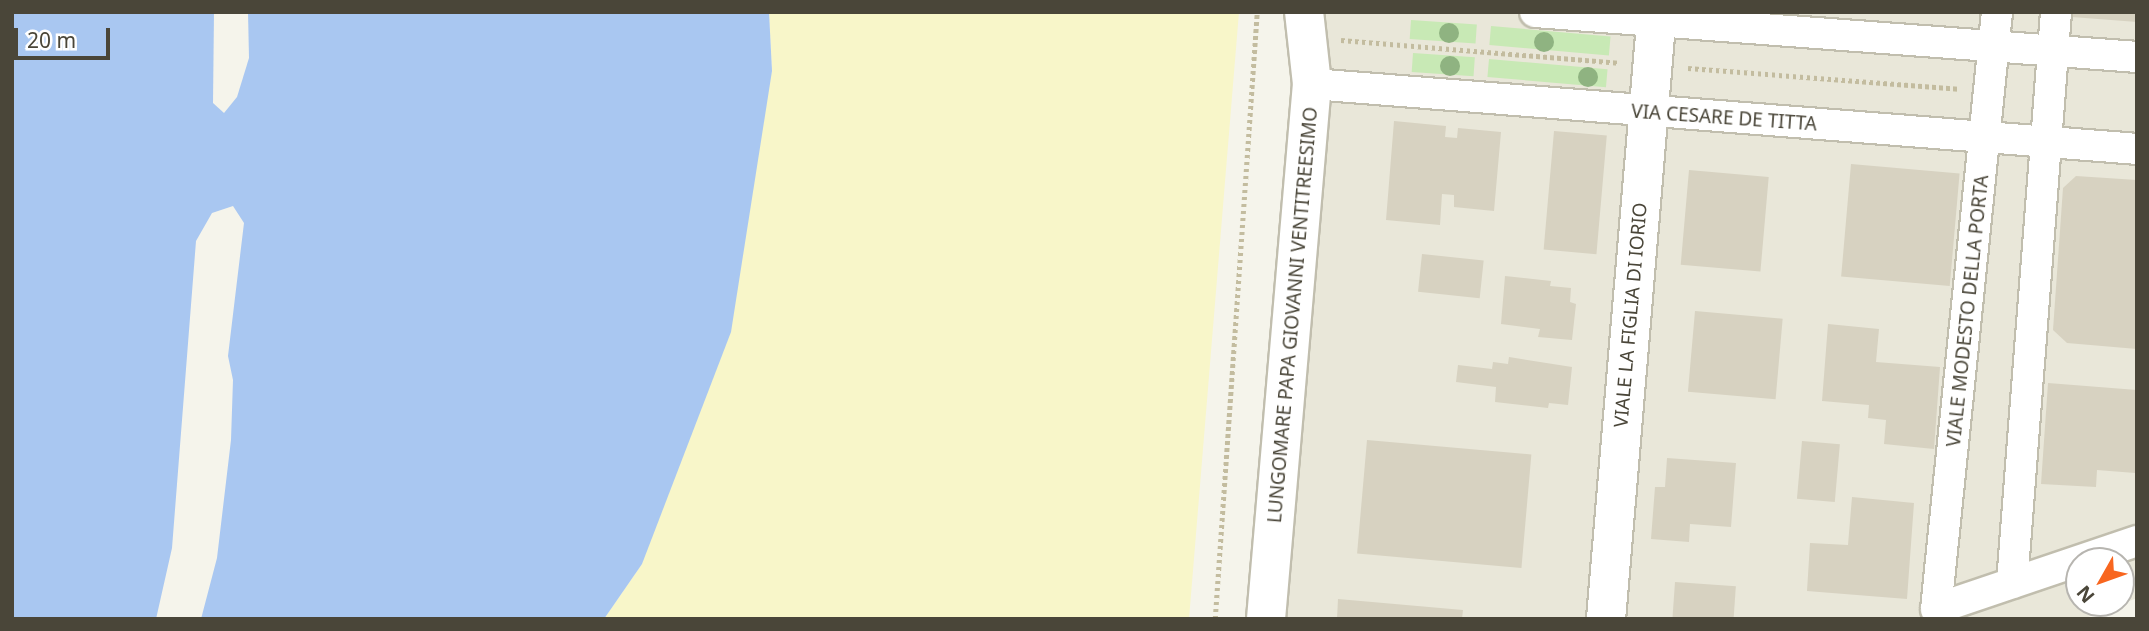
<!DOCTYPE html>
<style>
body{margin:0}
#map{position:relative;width:2149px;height:631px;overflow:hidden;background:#f5f4eb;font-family:"Noto Sans",sans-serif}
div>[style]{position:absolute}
.residential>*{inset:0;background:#e9e7d9}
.green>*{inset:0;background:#c8e9b5;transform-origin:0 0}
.sand>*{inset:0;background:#f8f6c9}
.water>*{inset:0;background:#a9c7f1}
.pier>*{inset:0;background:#f5f4eb}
.building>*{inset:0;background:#d7d2c1;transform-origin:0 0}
.path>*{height:4.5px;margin-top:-2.25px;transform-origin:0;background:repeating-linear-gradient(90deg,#c3bc9f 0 3.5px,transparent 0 7px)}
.roads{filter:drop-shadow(2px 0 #c1beae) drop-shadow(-2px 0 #c1beae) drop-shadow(0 2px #c1beae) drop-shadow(0 -2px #c1beae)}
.minor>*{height:30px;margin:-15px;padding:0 15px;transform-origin:15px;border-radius:15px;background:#fff}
.tertiary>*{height:38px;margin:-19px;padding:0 19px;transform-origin:19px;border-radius:19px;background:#fff}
.trees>*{width:20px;height:20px;margin:-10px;border-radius:50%;background:#8fb381}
span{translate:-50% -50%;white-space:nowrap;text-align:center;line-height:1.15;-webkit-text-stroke:7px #fff;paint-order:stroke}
.street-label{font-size:19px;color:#4a4639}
.frame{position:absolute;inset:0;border:14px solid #4a4639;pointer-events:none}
.north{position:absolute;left:2065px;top:547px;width:70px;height:70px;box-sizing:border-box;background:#fff;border:2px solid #b7b5b0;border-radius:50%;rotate:230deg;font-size:19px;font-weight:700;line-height:28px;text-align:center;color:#4a4639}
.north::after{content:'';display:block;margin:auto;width:24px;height:32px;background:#f8661f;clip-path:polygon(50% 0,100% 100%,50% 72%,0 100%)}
.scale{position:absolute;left:14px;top:28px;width:96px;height:32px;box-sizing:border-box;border:4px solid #4a4639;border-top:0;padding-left:9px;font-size:21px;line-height:24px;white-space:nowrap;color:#4a4639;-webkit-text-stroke:5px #fff;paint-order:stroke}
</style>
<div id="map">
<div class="residential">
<i style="clip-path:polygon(evenodd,1321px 12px,2137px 12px,2137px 598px,2083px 619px,1287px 619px,1321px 12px,2079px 561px,2121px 561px,2121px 603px,2079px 603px,2079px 561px)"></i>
</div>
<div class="green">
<i style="left:1411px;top:20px;width:66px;height:19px;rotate:4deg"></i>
<i style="left:1491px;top:26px;width:120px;height:19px;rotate:5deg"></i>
<i style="left:1413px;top:53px;width:62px;height:19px;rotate:4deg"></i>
<i style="left:1489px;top:59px;width:119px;height:18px;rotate:5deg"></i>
</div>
<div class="sand">
<i style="clip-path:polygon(769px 12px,1239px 12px,1189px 619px,604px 619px,642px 564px,772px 71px)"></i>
</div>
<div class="water">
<i style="clip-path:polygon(12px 12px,769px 12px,772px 71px,731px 332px,642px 564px,604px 619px,12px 619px)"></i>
</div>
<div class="pier">
<i style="clip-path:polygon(214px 12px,248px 12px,249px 58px,237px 97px,224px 113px,213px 103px)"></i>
<i style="clip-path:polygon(233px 206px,244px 223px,228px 356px,233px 380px,231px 440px,217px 558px,201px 619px,156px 619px,172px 548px,196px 241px,212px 213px)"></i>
</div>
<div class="building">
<i style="clip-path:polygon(2072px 12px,2137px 12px,2137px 22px,2072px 17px)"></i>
<i style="clip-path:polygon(1394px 121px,1446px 126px,1445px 137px,1457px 138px,1458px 128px,1501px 132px,1494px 211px,1454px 207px,1454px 195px,1442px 194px,1440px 225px,1386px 220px)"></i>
<i style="left:1554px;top:131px;width:53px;height:119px;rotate:5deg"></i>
<i style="left:1851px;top:164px;width:109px;height:113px;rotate:5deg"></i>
<i style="left:1689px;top:170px;width:80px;height:95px;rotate:5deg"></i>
<i style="clip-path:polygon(2076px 176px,2137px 180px,2137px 349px,2067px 343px,2053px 330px,2063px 188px)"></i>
<i style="left:1422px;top:254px;width:62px;height:38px;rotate:6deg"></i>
<i style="clip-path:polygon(1505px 276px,1551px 281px,1550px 286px,1571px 288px,1570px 302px,1576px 304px,1572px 340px,1538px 337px,1540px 329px,1501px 324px)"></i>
<i style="left:1695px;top:311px;width:88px;height:81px;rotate:5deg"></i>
<i style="clip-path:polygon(1828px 324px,1879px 329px,1876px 362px,1940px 367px,1934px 449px,1884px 444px,1886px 420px,1868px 418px,1869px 405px,1822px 401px)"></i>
<i style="clip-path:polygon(1509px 357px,1572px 367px,1568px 405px,1549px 403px,1548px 408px,1495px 402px,1496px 387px,1456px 382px,1458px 365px,1492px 369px,1493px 362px,1508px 364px)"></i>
<i style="clip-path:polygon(2048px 383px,2137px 390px,2135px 473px,2097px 470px,2096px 487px,2041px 484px)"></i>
<i style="left:1367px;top:440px;width:165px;height:114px;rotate:5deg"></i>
<i style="left:1802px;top:441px;width:38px;height:58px;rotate:5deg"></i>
<i style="clip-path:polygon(1667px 458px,1736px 463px,1731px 527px,1690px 524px,1689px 542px,1651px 539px,1655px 487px,1665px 487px)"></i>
<i style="clip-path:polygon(1852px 497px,1914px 503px,1907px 599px,1807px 591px,1810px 543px,1848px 545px)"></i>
<i style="left:1675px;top:582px;width:61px;height:37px;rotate:4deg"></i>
<i style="clip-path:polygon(1338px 599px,1463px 610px,1462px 619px,1337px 619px)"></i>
</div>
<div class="path">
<i style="left:1341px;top:40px;width:278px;rotate:4.7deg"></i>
<i style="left:1688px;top:68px;width:271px;rotate:4.4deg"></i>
<i style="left:1215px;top:619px;width:608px;rotate:-86.04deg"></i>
</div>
<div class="roads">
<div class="minor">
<i style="left:1535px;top:12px;width:604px;rotate:4.27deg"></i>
<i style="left:1997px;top:12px;width:600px;rotate:95.83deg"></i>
<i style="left:1936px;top:609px;width:212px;rotate:-18.7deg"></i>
<i style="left:1312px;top:84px;width:828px;rotate:4.5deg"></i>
<i style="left:2012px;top:583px;width:573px;rotate:-85.59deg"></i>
</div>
<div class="tertiary">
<i style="left:1266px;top:619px;width:537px;rotate:-85.09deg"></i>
<i style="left:1312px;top:84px;width:72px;rotate:-96.3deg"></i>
<i style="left:1606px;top:619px;width:609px;rotate:-85.2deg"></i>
</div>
</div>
<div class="trees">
<i style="left:1449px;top:33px"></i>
<i style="left:1544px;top:42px"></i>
<i style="left:1450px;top:66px"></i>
<i style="left:1588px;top:77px"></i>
</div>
<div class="street-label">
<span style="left:1724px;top:118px;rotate:4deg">VIA CESARE DE TITTA</span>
<span style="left:1968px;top:311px;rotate:-84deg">VIALE MODESTO DELLA PORTA</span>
<span style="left:1293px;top:315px;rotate:-85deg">LUNGOMARE PAPA GIOVANNI VENTITREESIMO</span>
<span style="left:1631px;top:315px;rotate:-85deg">VIALE LA FIGLIA DI IORIO</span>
</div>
<div class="frame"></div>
<div class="north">N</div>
<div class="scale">20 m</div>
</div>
